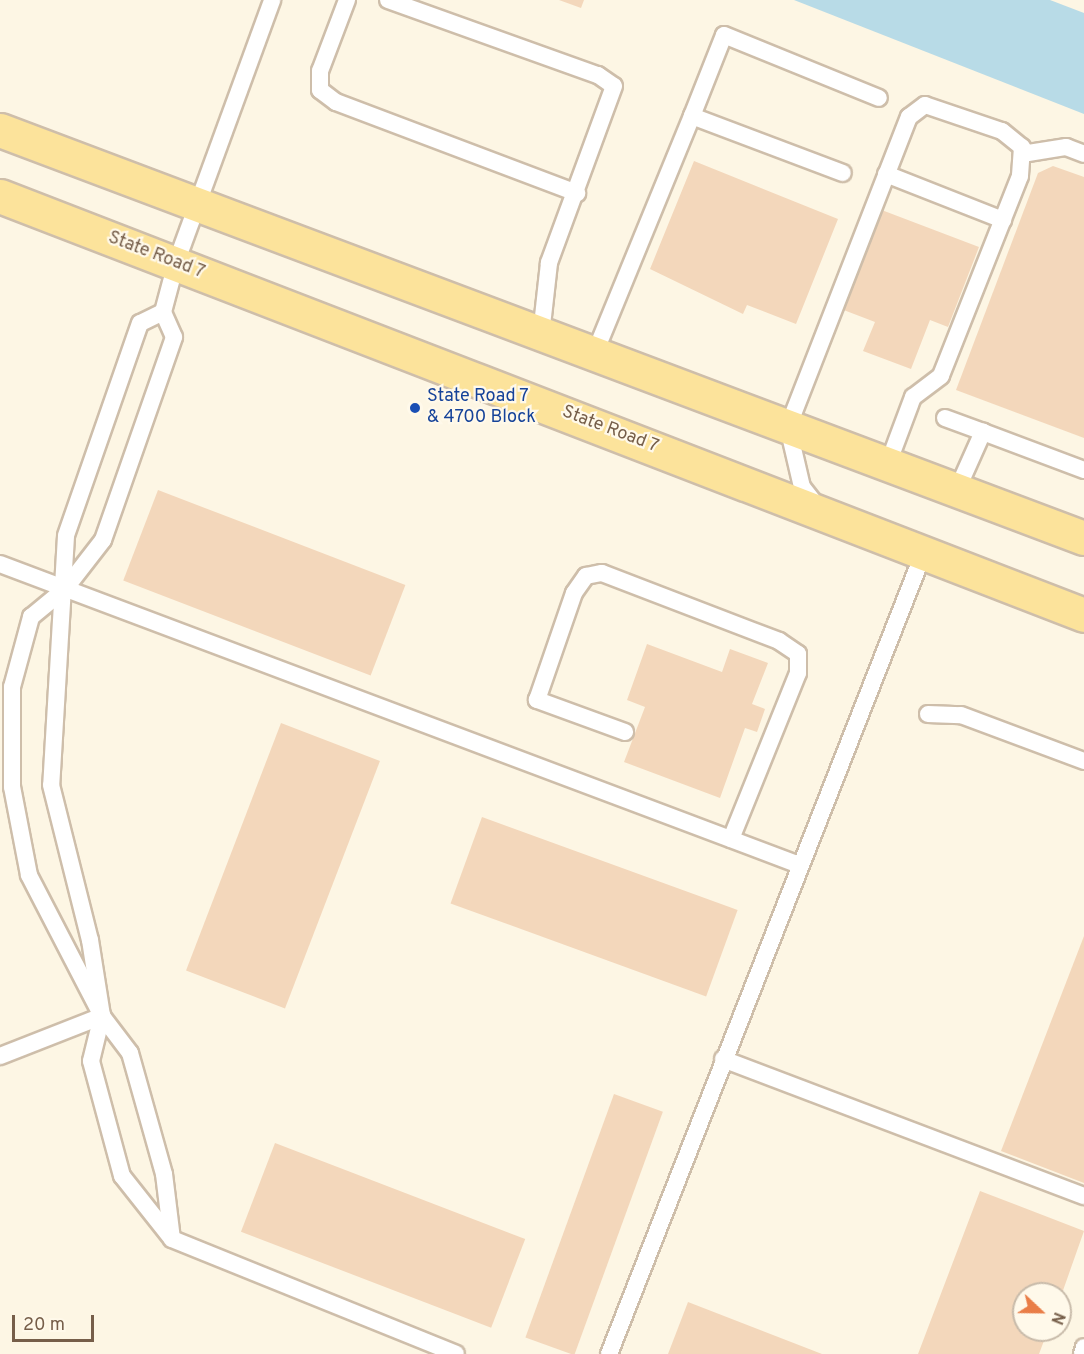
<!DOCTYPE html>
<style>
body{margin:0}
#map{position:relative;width:1084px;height:1354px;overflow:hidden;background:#fdf6e4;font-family:Overpass,sans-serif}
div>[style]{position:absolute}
.water>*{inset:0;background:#b8dbe7}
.building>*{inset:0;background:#f3d7bb;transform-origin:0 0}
.roads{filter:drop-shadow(2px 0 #cebeaa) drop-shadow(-2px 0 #cebeaa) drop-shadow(0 2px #cebeaa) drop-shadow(0 -2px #cebeaa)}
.service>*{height:16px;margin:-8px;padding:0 8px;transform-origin:8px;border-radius:8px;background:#fff}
.primary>*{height:33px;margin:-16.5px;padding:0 16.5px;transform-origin:16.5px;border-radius:16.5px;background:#fce39b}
.dots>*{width:16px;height:16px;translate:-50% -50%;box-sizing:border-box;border:3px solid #fff9ea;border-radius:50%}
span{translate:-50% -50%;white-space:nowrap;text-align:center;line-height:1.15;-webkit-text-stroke:4.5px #fff9ea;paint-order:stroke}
.street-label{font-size:18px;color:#765e49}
.transit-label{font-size:18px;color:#164399}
.left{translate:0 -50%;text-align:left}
.north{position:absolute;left:1012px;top:1282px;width:60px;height:60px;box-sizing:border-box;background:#fff9ea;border:2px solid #c8bbaa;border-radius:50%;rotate:112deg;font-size:16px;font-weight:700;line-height:24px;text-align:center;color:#765e49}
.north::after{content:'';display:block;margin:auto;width:21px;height:27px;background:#e97d47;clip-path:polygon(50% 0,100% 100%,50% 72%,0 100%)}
.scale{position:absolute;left:12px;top:1315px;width:82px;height:27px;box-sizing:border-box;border:3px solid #765e49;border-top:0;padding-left:8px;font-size:18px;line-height:21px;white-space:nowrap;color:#765e49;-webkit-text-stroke:4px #fff9ea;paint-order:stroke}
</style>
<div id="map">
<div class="water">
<i style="clip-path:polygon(794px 0,1050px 0,1084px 13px,1084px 114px)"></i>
</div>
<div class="building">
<i style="clip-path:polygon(559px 0,584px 0,581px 8px)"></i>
<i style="clip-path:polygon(694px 161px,838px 219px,796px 324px,747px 305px,743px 314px,650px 269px)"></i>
<i style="clip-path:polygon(1053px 166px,1084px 177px,1084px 438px,956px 390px,1038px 173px)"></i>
<i style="clip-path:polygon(879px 209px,979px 247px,948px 327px,930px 320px,911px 369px,863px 351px,875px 322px,841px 309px)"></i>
<i style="left:158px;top:490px;width:265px;height:97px;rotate:21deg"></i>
<i style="clip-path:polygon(647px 644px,722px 672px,730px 649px,768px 663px,752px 704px,765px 709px,757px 732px,745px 728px,720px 798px,624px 762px,645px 707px,627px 700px)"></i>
<i style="left:281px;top:723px;width:106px;height:265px;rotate:21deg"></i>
<i style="left:482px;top:817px;width:272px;height:92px;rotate:20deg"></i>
<i style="clip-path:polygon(1084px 936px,1084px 1183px,1001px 1151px)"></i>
<i style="left:614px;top:1094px;width:52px;height:259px;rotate:20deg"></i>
<i style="left:275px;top:1143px;width:268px;height:95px;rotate:21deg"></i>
<i style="clip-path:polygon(980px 1191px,1084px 1231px,1060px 1299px,1060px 1294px,1024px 1294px,1024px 1330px,1048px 1330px,1039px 1354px,918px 1354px)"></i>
<i style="clip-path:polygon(688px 1302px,822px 1354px,668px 1354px)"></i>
</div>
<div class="roads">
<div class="service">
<i style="left:347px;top:0;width:76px;rotate:110.8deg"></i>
<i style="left:320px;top:71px;width:19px;rotate:90deg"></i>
<i style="left:320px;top:90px;width:20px;rotate:37deg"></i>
<i style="left:336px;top:102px;width:258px;rotate:20.7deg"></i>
<i style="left:388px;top:0;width:223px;rotate:19.7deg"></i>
<i style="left:598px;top:75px;width:19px;rotate:35deg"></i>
<i style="left:614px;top:86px;width:189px;rotate:110.2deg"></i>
<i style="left:549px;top:263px;width:71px;rotate:96.4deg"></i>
<i style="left:692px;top:116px;width:87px;rotate:-68.4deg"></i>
<i style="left:724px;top:35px;width:167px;rotate:22.1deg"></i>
<i style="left:1022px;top:154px;width:45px;rotate:-9deg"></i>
<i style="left:1066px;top:147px;width:19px;rotate:21deg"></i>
<i style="left:886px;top:174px;width:126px;rotate:21.5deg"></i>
<i style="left:163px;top:312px;width:25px;rotate:154deg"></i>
<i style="left:140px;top:323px;width:225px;rotate:109.2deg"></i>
<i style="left:66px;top:536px;width:249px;rotate:93.4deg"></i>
<i style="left:51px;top:785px;width:160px;rotate:75.9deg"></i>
<i style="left:90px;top:940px;width:77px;rotate:81deg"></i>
<i style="left:102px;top:1016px;width:46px;rotate:52.9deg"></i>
<i style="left:130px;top:1053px;width:126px;rotate:74.3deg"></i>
<i style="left:164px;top:1174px;width:65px;rotate:83deg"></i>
<i style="left:172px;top:1239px;width:306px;rotate:22deg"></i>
<i style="left:594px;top:355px;width:258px;rotate:-67.7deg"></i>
<i style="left:692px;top:116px;width:161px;rotate:20.7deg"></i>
<i style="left:945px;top:418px;width:40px;rotate:20.2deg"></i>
<i style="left:957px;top:490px;width:64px;rotate:-65.9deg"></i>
<i style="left:983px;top:432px;width:108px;rotate:20.6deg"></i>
<i style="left:817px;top:506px;width:24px;rotate:-128deg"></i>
<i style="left:802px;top:487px;width:62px;rotate:-103.1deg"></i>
<i style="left:788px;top:427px;width:333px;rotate:-68.7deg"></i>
<i style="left:909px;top:117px;width:20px;rotate:-37deg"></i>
<i style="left:925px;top:105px;width:81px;rotate:18.7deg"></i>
<i style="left:1002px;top:131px;width:26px;rotate:39deg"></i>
<i style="left:1022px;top:147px;width:29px;rotate:94deg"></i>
<i style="left:1020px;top:176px;width:215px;rotate:111.6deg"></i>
<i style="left:941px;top:376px;width:35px;rotate:143deg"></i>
<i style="left:913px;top:397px;width:72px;rotate:110.5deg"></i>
<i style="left:0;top:564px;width:852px;rotate:20.63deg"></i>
<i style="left:928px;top:714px;width:33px;rotate:2deg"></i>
<i style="left:961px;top:715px;width:131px;rotate:20.5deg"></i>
<i style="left:625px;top:732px;width:94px;rotate:-160deg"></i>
<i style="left:537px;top:700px;width:113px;rotate:-70.9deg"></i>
<i style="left:574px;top:593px;width:21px;rotate:-55deg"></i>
<i style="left:586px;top:576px;width:16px;rotate:-11deg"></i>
<i style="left:602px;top:573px;width:190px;rotate:21deg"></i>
<i style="left:779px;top:641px;width:23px;rotate:34deg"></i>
<i style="left:798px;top:654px;width:19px;rotate:90deg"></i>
<i style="left:798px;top:673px;width:179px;rotate:112deg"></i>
<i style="left:0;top:1056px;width:110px;rotate:-21.4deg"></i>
<i style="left:723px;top:1059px;width:386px;rotate:20.8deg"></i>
<i style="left:172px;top:1239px;width:80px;rotate:-128.4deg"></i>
<i style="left:122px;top:1176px;width:119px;rotate:-105.1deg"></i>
<i style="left:91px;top:1061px;width:46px;rotate:-76.3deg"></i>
<i style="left:102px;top:1016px;width:159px;rotate:-117.4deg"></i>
<i style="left:29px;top:875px;width:90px;rotate:-100.9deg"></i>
<i style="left:12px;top:787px;width:100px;rotate:-90deg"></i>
<i style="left:12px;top:687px;width:73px;rotate:-74.8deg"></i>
<i style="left:31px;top:617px;width:44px;rotate:-39.5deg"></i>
<i style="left:65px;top:589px;width:62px;rotate:-52.2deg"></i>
<i style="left:103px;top:540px;width:215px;rotate:-70.7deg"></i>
<i style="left:174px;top:337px;width:27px;rotate:-114deg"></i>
<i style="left:163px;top:312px;width:51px;rotate:-75.1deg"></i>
<i style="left:176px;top:263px;width:280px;rotate:-69.9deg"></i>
<i style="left:609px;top:1354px;width:862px;rotate:-68.56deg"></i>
<i style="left:1082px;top:1354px;width:7px;rotate:-74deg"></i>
</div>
<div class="primary">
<i style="left:0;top:130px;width:1158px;rotate:20.63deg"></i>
<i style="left:0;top:196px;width:1162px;rotate:21.13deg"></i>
</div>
</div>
<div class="dots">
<i style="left:415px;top:408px;background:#1a4fb4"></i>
</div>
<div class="street-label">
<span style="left:156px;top:256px;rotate:21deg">State Road 7</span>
<span style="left:610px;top:430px;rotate:21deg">State Road 7</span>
</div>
<div class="transit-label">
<span class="left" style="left:427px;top:408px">State Road 7<br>&amp; 4700 Block</span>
</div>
<div class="north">N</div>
<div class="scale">20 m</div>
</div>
